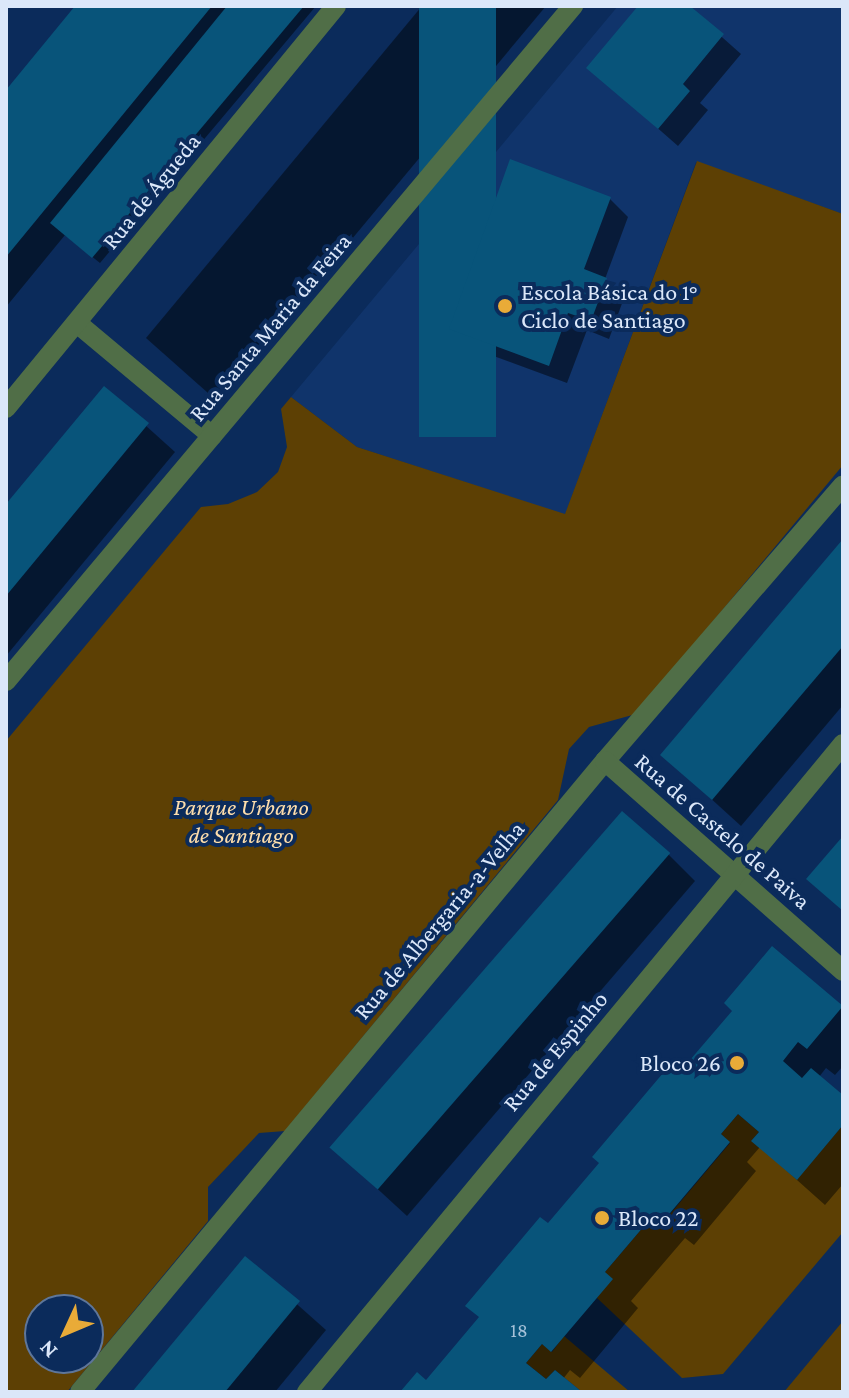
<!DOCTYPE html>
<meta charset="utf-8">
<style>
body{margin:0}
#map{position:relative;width:849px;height:1398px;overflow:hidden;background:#0b2b5b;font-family:"Crimson Pro",serif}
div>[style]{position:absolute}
.built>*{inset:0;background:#10346b}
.green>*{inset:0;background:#5d4004}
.shadow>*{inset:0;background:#0007}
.building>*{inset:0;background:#08547a;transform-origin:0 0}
.pedestrian>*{height:20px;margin:-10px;padding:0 10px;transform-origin:10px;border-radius:10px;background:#506e47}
.minor>*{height:20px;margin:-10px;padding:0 10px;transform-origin:10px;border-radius:10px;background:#506e47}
.dots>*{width:22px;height:22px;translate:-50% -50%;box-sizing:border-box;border:4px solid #0b2b5b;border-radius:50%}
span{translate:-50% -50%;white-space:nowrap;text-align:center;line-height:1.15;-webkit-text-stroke:8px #0b2b5b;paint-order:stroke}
.number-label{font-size:20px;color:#a6c2d9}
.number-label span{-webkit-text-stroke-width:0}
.street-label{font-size:24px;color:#dbe7f9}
.poi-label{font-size:24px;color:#dbe7f9}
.left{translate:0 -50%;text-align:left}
.right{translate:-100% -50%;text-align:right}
.park-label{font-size:24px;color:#fedeac;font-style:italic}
.frame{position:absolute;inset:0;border:8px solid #dbe7f9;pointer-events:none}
.north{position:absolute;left:24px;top:1294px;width:80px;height:80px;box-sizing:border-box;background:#0b2b5b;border:2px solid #5e769a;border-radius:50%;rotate:226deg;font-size:22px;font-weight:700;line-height:32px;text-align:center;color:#dbe7f9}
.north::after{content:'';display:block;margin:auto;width:28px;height:36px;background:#e9ab38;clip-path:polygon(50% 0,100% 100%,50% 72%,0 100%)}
</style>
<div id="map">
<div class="built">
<i style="clip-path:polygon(618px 6px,843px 6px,843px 214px,696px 162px,565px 515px,357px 447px,291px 397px)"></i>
</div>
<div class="green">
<i style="clip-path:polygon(evenodd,697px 161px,843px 214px,843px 465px,636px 714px,589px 727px,569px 749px,558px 800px,285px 1131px,259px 1133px,208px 1187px,208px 1221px,67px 1392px,6px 1392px,6px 741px,201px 507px,228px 504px,257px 492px,278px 472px,287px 447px,281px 409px,291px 397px,357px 447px,565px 514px,697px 161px,40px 1310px,88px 1310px,88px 1358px,40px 1358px,40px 1310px)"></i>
<i style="clip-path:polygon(738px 1114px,759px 1132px,752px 1140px,797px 1179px,843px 1125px,843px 1232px,723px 1374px,682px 1378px,597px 1298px,605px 1272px,656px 1212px,666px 1219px,730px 1143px,721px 1134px)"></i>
<i style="clip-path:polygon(843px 1321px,843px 1392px,784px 1392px)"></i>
<i style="clip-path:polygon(564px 1336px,630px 1392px,582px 1392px,555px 1370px,546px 1379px,526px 1363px,542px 1344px,552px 1352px)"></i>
</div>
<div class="shadow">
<i style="clip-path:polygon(77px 6px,316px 6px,100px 263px,65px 235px,6px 307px,6px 93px)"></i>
<i style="clip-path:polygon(422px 6px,546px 6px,217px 401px,146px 338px)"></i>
<i style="clip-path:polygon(640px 6px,687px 6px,741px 54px,700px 103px,708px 110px,678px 146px,589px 68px)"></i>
<i style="clip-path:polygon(610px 199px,628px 217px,605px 279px,624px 298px,609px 339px,587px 330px,567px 383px,469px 347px,451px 328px)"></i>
<i style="clip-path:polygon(104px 388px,175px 452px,6px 656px,6px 507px)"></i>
<i style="clip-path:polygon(843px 542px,843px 705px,741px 826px,663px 755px)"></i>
<i style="clip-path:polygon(668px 854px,695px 881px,407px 1216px,333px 1148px)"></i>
<i style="clip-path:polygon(773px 949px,843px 1009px,843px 1066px,835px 1075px,826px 1068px,819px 1077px,843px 1098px,843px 1184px,825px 1205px,760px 1147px,747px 1162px,756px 1171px,694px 1245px,685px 1238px,631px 1301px,638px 1308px,580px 1378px,570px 1370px,563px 1379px,578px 1392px,403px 1392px,426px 1383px,481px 1318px,548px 1225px,735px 1011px)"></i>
<i style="clip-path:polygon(245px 1258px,326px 1330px,275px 1392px,135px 1392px)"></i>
</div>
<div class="building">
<i style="clip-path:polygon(75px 6px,212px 6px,6px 257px,6px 90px)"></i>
<i style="clip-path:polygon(227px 6px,304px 6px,92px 258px,50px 223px)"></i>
<i style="left:419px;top:6px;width:77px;height:431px"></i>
<i style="clip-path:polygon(638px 6px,690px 6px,724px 34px,683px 84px,690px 91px,658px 129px,586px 68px)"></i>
<i style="clip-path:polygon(510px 159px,611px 197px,584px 269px,607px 278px,591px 321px,568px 313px,549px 366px,449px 329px)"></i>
<i style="clip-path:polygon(104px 386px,149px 423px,6px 596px,6px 504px)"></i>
<i style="clip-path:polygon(843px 539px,843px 646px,712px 800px,660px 755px)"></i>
<i style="left:622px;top:811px;width:64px;height:446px;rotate:41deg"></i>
<i style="clip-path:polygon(843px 836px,843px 911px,806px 879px)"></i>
<i style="clip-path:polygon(772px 946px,843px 1006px,807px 1049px,798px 1042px,783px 1061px,802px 1078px,811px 1068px,843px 1095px,843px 1125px,797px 1180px,751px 1141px,759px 1132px,738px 1114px,721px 1134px,730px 1142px,665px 1219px,656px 1212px,605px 1272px,613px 1279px,551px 1352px,542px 1344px,526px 1363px,546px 1379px,555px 1370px,582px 1392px,400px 1392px,417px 1372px,426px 1380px,479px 1317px,465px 1306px,540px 1217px,548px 1223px,599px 1163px,592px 1157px,669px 1066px,678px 1074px,732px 1011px,724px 1003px)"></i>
<i style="clip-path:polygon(245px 1256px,300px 1301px,225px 1392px,132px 1392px)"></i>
</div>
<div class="pedestrian">
<i style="left:80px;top:1392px;width:821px;rotate:-50.24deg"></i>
<i style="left:605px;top:761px;width:364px;rotate:-49.2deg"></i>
</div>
<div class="minor">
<i style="left:77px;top:323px;width:176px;rotate:39.9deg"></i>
<i style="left:6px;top:408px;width:520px;rotate:-50.62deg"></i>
<i style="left:6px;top:681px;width:882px;rotate:-49.97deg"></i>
<i style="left:605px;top:761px;width:317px;rotate:41.4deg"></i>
<i style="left:307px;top:1392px;width:841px;rotate:-50.4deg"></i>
</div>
<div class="dots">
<i style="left:505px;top:306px;background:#e9ab38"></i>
<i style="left:737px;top:1063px;background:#e9ab38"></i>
<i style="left:602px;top:1218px;background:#e9ab38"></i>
</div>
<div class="number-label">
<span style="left:519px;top:1330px">18</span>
</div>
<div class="street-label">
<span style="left:151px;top:191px;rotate:-51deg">Rua de Águeda</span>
<span style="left:270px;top:327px;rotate:-50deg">Rua Santa Maria da Feira</span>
<span style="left:723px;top:831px;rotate:41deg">Rua de Castelo de Paiva</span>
<span style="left:439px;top:920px;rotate:-50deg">Rua de Albergaria-a-Velha</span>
<span style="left:555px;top:1051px;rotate:-50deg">Rua de Espinho</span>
</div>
<div class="poi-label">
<span class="left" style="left:521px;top:306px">Escola Básica do 1°<br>Ciclo de Santiago</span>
<span class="right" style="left:721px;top:1063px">Bloco 26</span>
<span class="left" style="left:618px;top:1218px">Bloco 22</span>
</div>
<div class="park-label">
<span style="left:241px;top:821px">Parque Urbano<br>de Santiago</span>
</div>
<div class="frame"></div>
<div class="north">N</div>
</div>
